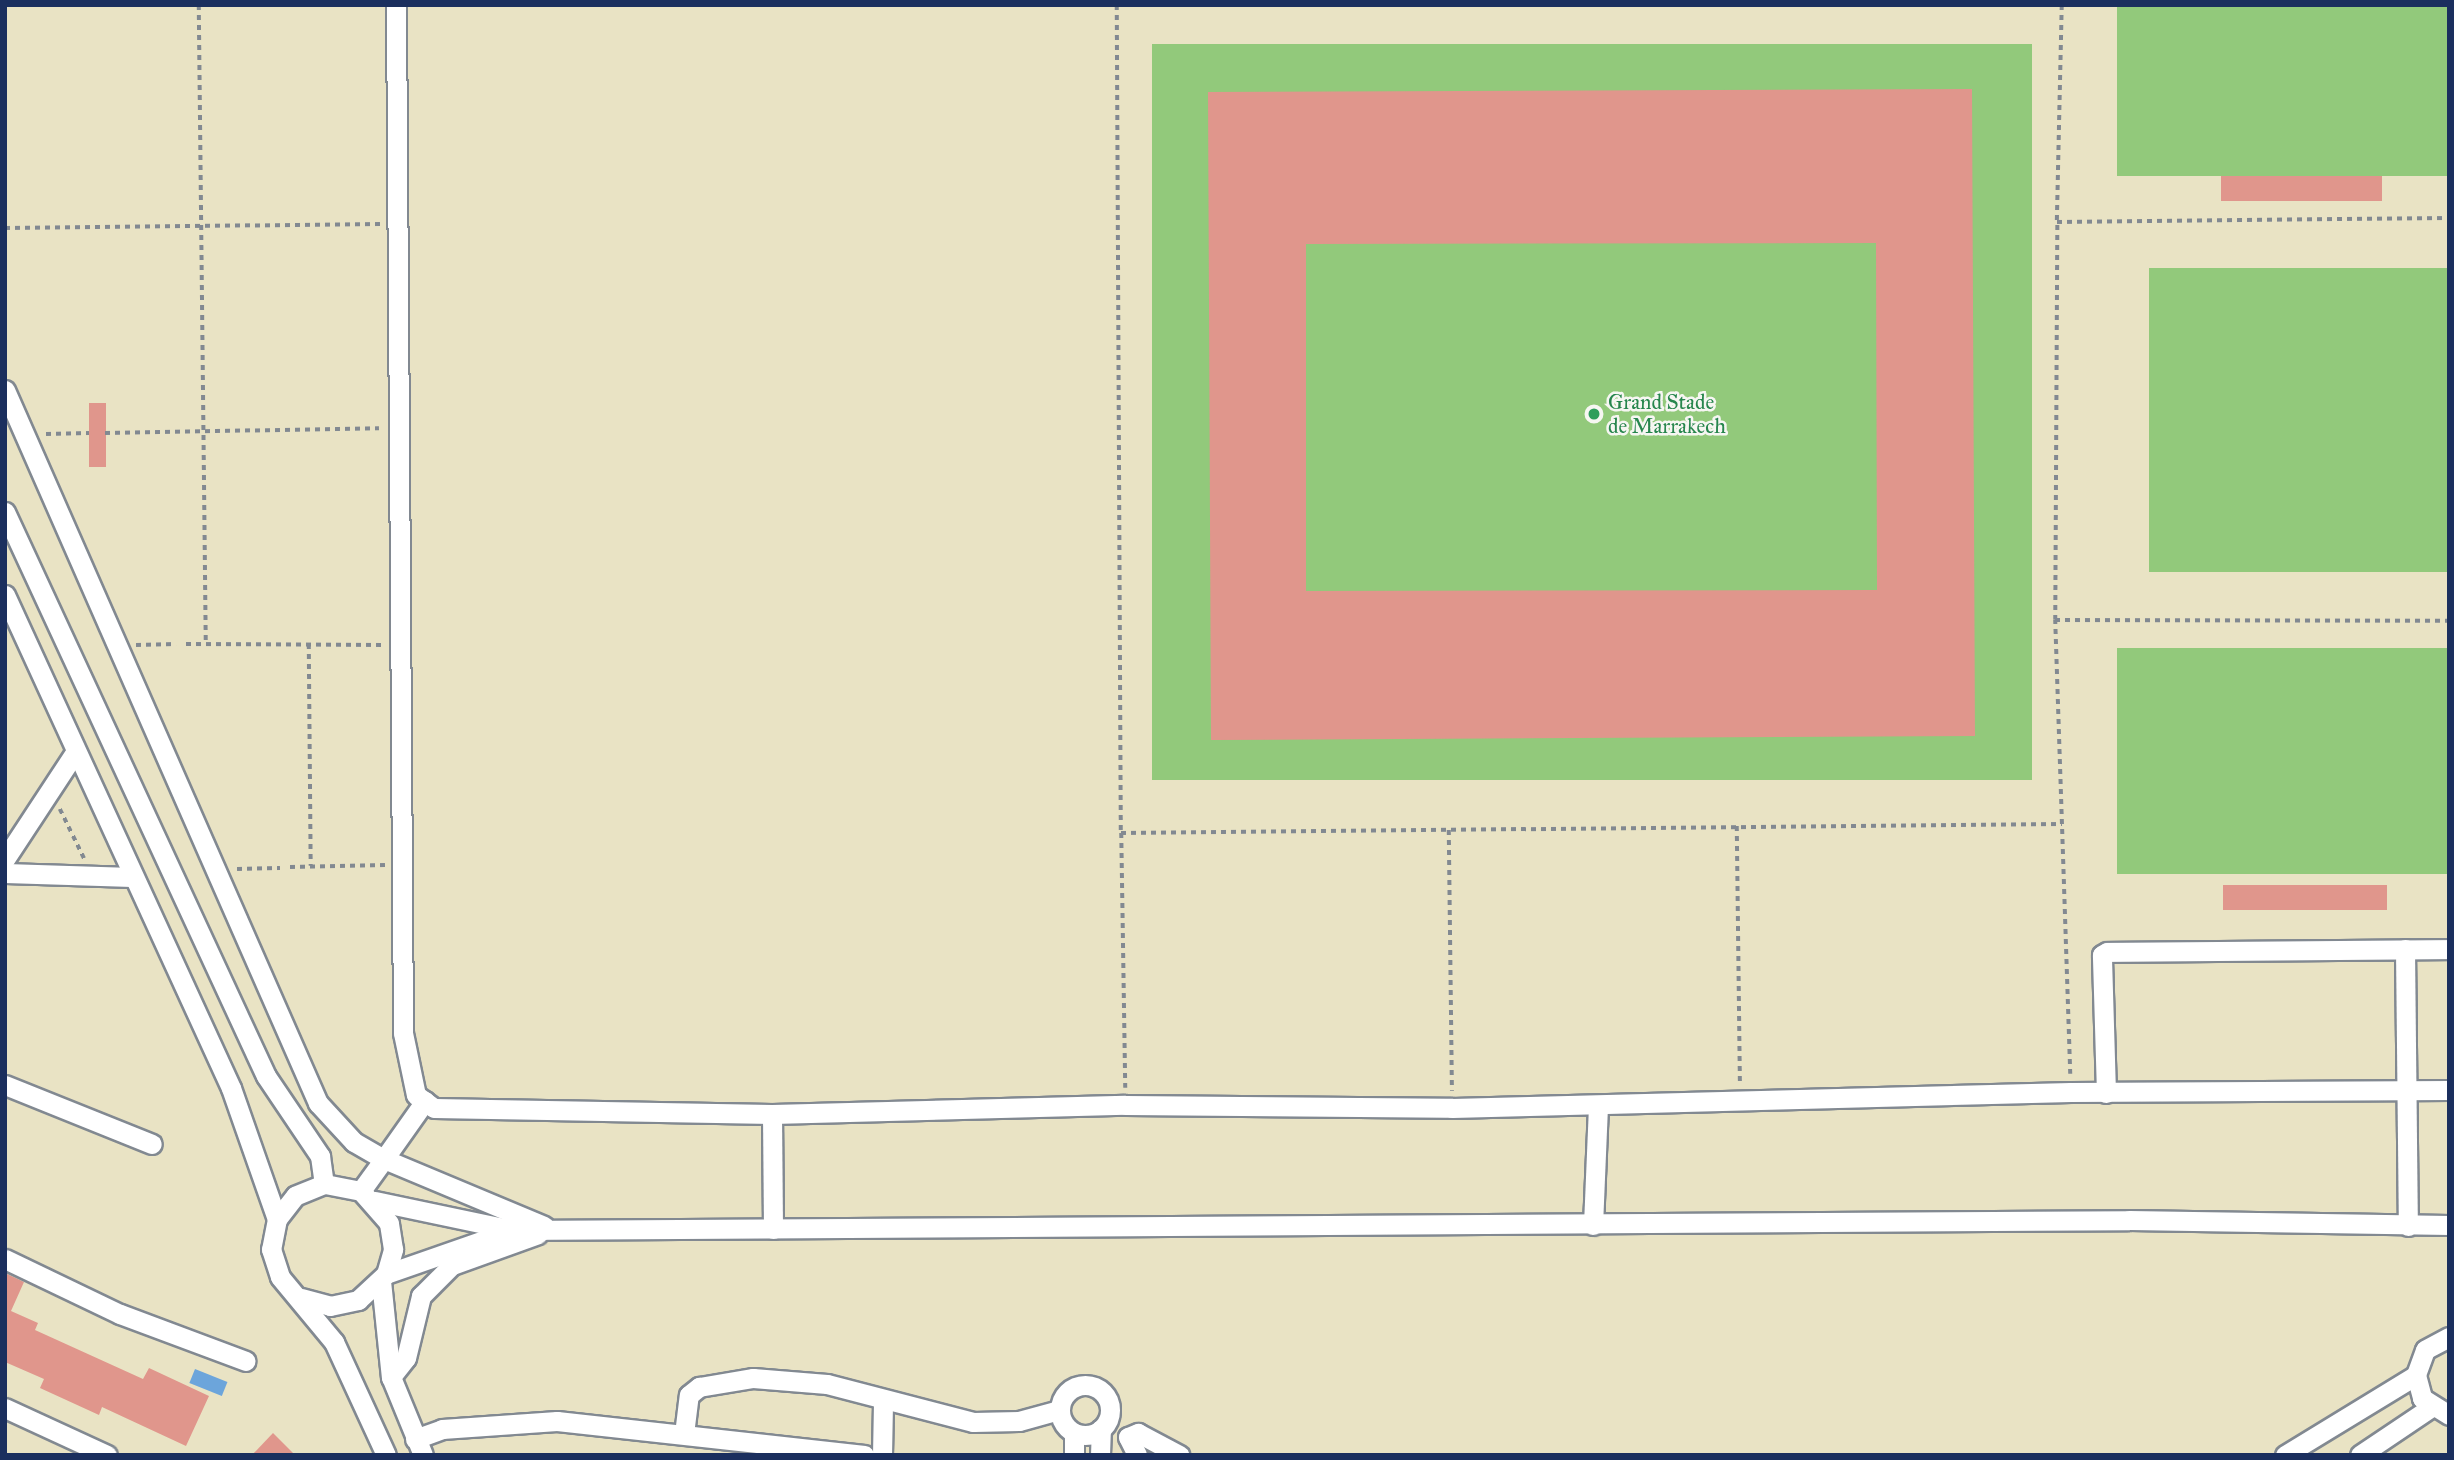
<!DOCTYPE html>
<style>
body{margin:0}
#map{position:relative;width:2454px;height:1460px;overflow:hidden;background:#e9e3c4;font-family:"IM FELL Great Primer",serif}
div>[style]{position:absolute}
.green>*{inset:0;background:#92c97b;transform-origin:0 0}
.water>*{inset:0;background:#6ca5db;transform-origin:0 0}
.building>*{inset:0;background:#e0968c;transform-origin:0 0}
.path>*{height:3.5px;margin-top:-1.75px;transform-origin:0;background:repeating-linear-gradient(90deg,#828991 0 5px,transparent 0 10px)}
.roads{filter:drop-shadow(2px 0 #828991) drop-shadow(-2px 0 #828991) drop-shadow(0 2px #828991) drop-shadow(0 -2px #828991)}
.minor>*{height:19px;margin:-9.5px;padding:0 9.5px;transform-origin:9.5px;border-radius:9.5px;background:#fff}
.minor>.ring{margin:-9.5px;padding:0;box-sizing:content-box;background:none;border:19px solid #fff;border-radius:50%}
.dots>*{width:19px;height:19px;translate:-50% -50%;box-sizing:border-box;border:4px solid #f6f6f2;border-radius:50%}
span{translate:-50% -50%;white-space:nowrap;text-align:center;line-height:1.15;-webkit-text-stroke:5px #f6f6f2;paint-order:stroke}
.leisure-label{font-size:21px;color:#27864d}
.left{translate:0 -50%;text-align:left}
.frame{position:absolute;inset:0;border:7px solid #1b2f5e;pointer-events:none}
</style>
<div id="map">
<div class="green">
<i style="left:2117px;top:5px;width:332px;height:171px"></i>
<i style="left:2032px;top:44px;width:736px;height:880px;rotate:90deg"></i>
<i style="left:2449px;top:268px;width:304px;height:300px;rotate:90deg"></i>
<i style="left:2449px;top:648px;width:226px;height:332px;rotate:90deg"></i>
</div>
<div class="water">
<i style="left:195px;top:1369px;width:35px;height:15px;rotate:22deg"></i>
</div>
<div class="building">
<i style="clip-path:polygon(evenodd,1972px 89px,1975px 736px,1211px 740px,1208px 92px,1972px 89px,1876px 243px,1877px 590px,1306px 591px,1306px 244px,1876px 243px)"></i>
<i style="left:2382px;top:176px;width:25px;height:161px;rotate:90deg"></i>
<i style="left:89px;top:403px;width:17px;height:64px"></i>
<i style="left:2387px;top:885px;width:25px;height:164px;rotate:90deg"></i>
<i style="clip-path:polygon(5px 1273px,24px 1282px,11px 1311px,38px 1323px,35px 1330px,143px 1379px,149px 1368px,209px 1396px,186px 1446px,102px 1407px,99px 1415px,40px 1388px,44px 1379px,5px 1362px)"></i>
<i style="clip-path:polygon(273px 1433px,295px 1455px,252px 1455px)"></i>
</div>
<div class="path">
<i style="left:199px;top:5px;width:639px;rotate:89.37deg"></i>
<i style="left:1117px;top:5px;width:828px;rotate:89.72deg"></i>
<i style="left:2062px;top:5px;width:217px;rotate:91.3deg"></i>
<i style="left:2057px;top:222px;width:392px;rotate:-0.6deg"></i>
<i style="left:5px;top:228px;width:375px;rotate:-0.6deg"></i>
<i style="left:105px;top:433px;width:274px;rotate:-1deg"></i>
<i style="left:46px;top:434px;width:43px;rotate:-1.3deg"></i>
<i style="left:2055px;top:620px;width:397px;rotate:-89.7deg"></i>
<i style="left:186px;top:644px;width:198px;rotate:0.3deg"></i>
<i style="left:309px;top:644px;width:222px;rotate:89.5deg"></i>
<i style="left:136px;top:645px;width:40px;rotate:-1.4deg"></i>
<i style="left:60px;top:809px;width:55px;rotate:63.9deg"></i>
<i style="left:1737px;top:826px;width:257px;rotate:89.3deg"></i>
<i style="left:1449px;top:830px;width:261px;rotate:89.3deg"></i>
<i style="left:290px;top:867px;width:95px;rotate:-1.2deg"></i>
<i style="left:237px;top:869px;width:43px;rotate:-1.3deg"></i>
<i style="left:2070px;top:1074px;width:454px;rotate:-91.9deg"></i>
<i style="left:2055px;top:620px;width:394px;rotate:0.1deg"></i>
<i style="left:1125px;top:1088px;width:255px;rotate:-90.9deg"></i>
<i style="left:1121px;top:833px;width:941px;rotate:-0.55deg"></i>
</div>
<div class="roads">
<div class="minor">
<i style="left:396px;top:5px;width:1028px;rotate:89.61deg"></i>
<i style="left:403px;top:1033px;width:63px;rotate:78.2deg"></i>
<i style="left:416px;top:1095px;width:22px;rotate:36deg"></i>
<i style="left:434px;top:1108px;width:338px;rotate:1deg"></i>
<i style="left:772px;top:1114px;width:353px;rotate:-1.5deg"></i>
<i style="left:1125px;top:1105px;width:327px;rotate:0.5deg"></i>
<i style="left:1452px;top:1108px;width:619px;rotate:-1.48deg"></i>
<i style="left:2071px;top:1092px;width:378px;rotate:-0.3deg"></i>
<i style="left:5px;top:390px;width:779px;rotate:66.3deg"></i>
<i style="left:318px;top:1103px;width:53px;rotate:47.3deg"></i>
<i style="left:354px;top:1142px;width:34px;rotate:30deg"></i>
<i style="left:384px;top:1159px;width:39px;rotate:126deg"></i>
<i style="left:5px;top:512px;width:621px;rotate:65.17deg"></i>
<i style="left:266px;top:1076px;width:97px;rotate:56deg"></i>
<i style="left:320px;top:1156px;width:28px;rotate:82deg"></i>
<i style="left:5px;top:595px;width:542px;rotate:65.37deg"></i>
<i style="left:231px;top:1088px;width:139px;rotate:70.7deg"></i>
<i style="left:5px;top:859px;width:129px;rotate:-56.7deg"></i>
<i style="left:5px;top:873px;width:127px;rotate:1.8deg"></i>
<i style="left:2405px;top:949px;width:277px;rotate:89.4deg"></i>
<i style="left:5px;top:1085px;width:158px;rotate:21.9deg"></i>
<i style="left:2106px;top:1093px;width:138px;rotate:-91.7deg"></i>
<i style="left:2102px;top:955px;width:6px;rotate:-31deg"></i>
<i style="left:2107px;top:952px;width:342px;rotate:-0.5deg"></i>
<i style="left:425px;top:1101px;width:71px;rotate:125.3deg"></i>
<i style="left:384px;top:1159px;width:173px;rotate:22.7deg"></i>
<i style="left:772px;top:1114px;width:115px;rotate:89.5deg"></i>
<i style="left:375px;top:1201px;width:141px;rotate:11.9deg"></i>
<i style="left:513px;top:1230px;width:1616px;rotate:-0.35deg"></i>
<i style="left:2129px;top:1220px;width:320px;rotate:0.9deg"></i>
<i style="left:1593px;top:1225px;width:119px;rotate:-87.6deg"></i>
<i style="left:5px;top:1259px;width:127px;rotate:25.6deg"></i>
<i style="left:120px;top:1314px;width:134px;rotate:20.5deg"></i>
<i style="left:386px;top:1274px;width:133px;rotate:-19.2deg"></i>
<i style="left:381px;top:1281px;width:97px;rotate:84.1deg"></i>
<i style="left:391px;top:1377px;width:84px;rotate:67.7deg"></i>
<i style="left:301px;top:1298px;width:30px;rotate:15deg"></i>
<i style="left:330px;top:1306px;width:29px;rotate:-12deg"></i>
<i style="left:358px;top:1300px;width:38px;rotate:-43deg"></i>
<i style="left:386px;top:1274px;width:26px;rotate:-74deg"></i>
<i style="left:393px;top:1249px;width:26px;rotate:-99deg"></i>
<i style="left:389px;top:1223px;width:43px;rotate:-131.2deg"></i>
<i style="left:361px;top:1191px;width:38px;rotate:-169deg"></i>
<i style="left:324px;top:1184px;width:31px;rotate:158deg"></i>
<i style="left:295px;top:1196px;width:29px;rotate:128deg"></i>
<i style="left:277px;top:1219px;width:31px;rotate:101deg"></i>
<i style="left:271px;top:1249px;width:29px;rotate:72deg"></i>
<i style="left:280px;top:1277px;width:85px;rotate:50.3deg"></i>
<i style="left:334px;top:1342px;width:124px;rotate:65.3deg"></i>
<i style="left:2449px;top:1337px;width:27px;rotate:152deg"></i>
<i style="left:2425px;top:1350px;width:27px;rotate:110deg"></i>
<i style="left:2416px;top:1375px;width:24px;rotate:75deg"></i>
<i style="left:2422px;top:1398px;width:32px;rotate:32deg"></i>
<i style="left:391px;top:1377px;width:24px;rotate:-52deg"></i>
<i style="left:406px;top:1358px;width:64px;rotate:-76.4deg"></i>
<i style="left:421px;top:1296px;width:44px;rotate:-45deg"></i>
<i style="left:452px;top:1265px;width:91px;rotate:-19.8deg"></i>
<i class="ring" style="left:1060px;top:1385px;width:31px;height:31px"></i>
<i style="left:5px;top:1408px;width:112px;rotate:24.7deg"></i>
<i style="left:684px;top:1434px;width:39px;rotate:-83deg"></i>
<i style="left:689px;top:1395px;width:13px;rotate:-39deg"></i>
<i style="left:699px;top:1387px;width:55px;rotate:-9.5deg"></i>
<i style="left:753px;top:1378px;width:74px;rotate:4.6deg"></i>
<i style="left:827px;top:1384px;width:151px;rotate:14.6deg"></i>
<i style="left:973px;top:1422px;width:46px;rotate:-1.2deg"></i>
<i style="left:1019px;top:1421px;width:41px;rotate:-15.4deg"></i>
<i style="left:1128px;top:1437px;width:11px;rotate:-22deg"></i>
<i style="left:1138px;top:1433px;width:47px;rotate:28.2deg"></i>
<i style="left:1128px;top:1437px;width:20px;rotate:63deg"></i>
<i style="left:415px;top:1439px;width:29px;rotate:-20deg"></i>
<i style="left:442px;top:1429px;width:115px;rotate:-4deg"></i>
<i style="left:557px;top:1421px;width:309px;rotate:6.3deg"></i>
<i style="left:882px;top:1455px;width:52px;rotate:-88.9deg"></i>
<i style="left:1074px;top:1455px;width:22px;rotate:-90deg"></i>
<i style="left:1100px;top:1455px;width:26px;rotate:-88deg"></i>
<i style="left:2285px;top:1455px;width:153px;rotate:-31.4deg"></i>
<i style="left:2360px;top:1455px;width:84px;rotate:-33.9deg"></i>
</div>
</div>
<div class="dots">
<i style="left:1594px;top:414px;background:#2e9e5b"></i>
</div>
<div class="leisure-label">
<span class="left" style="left:1608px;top:414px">Grand Stade<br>de Marrakech</span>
</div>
<div class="frame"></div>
</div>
